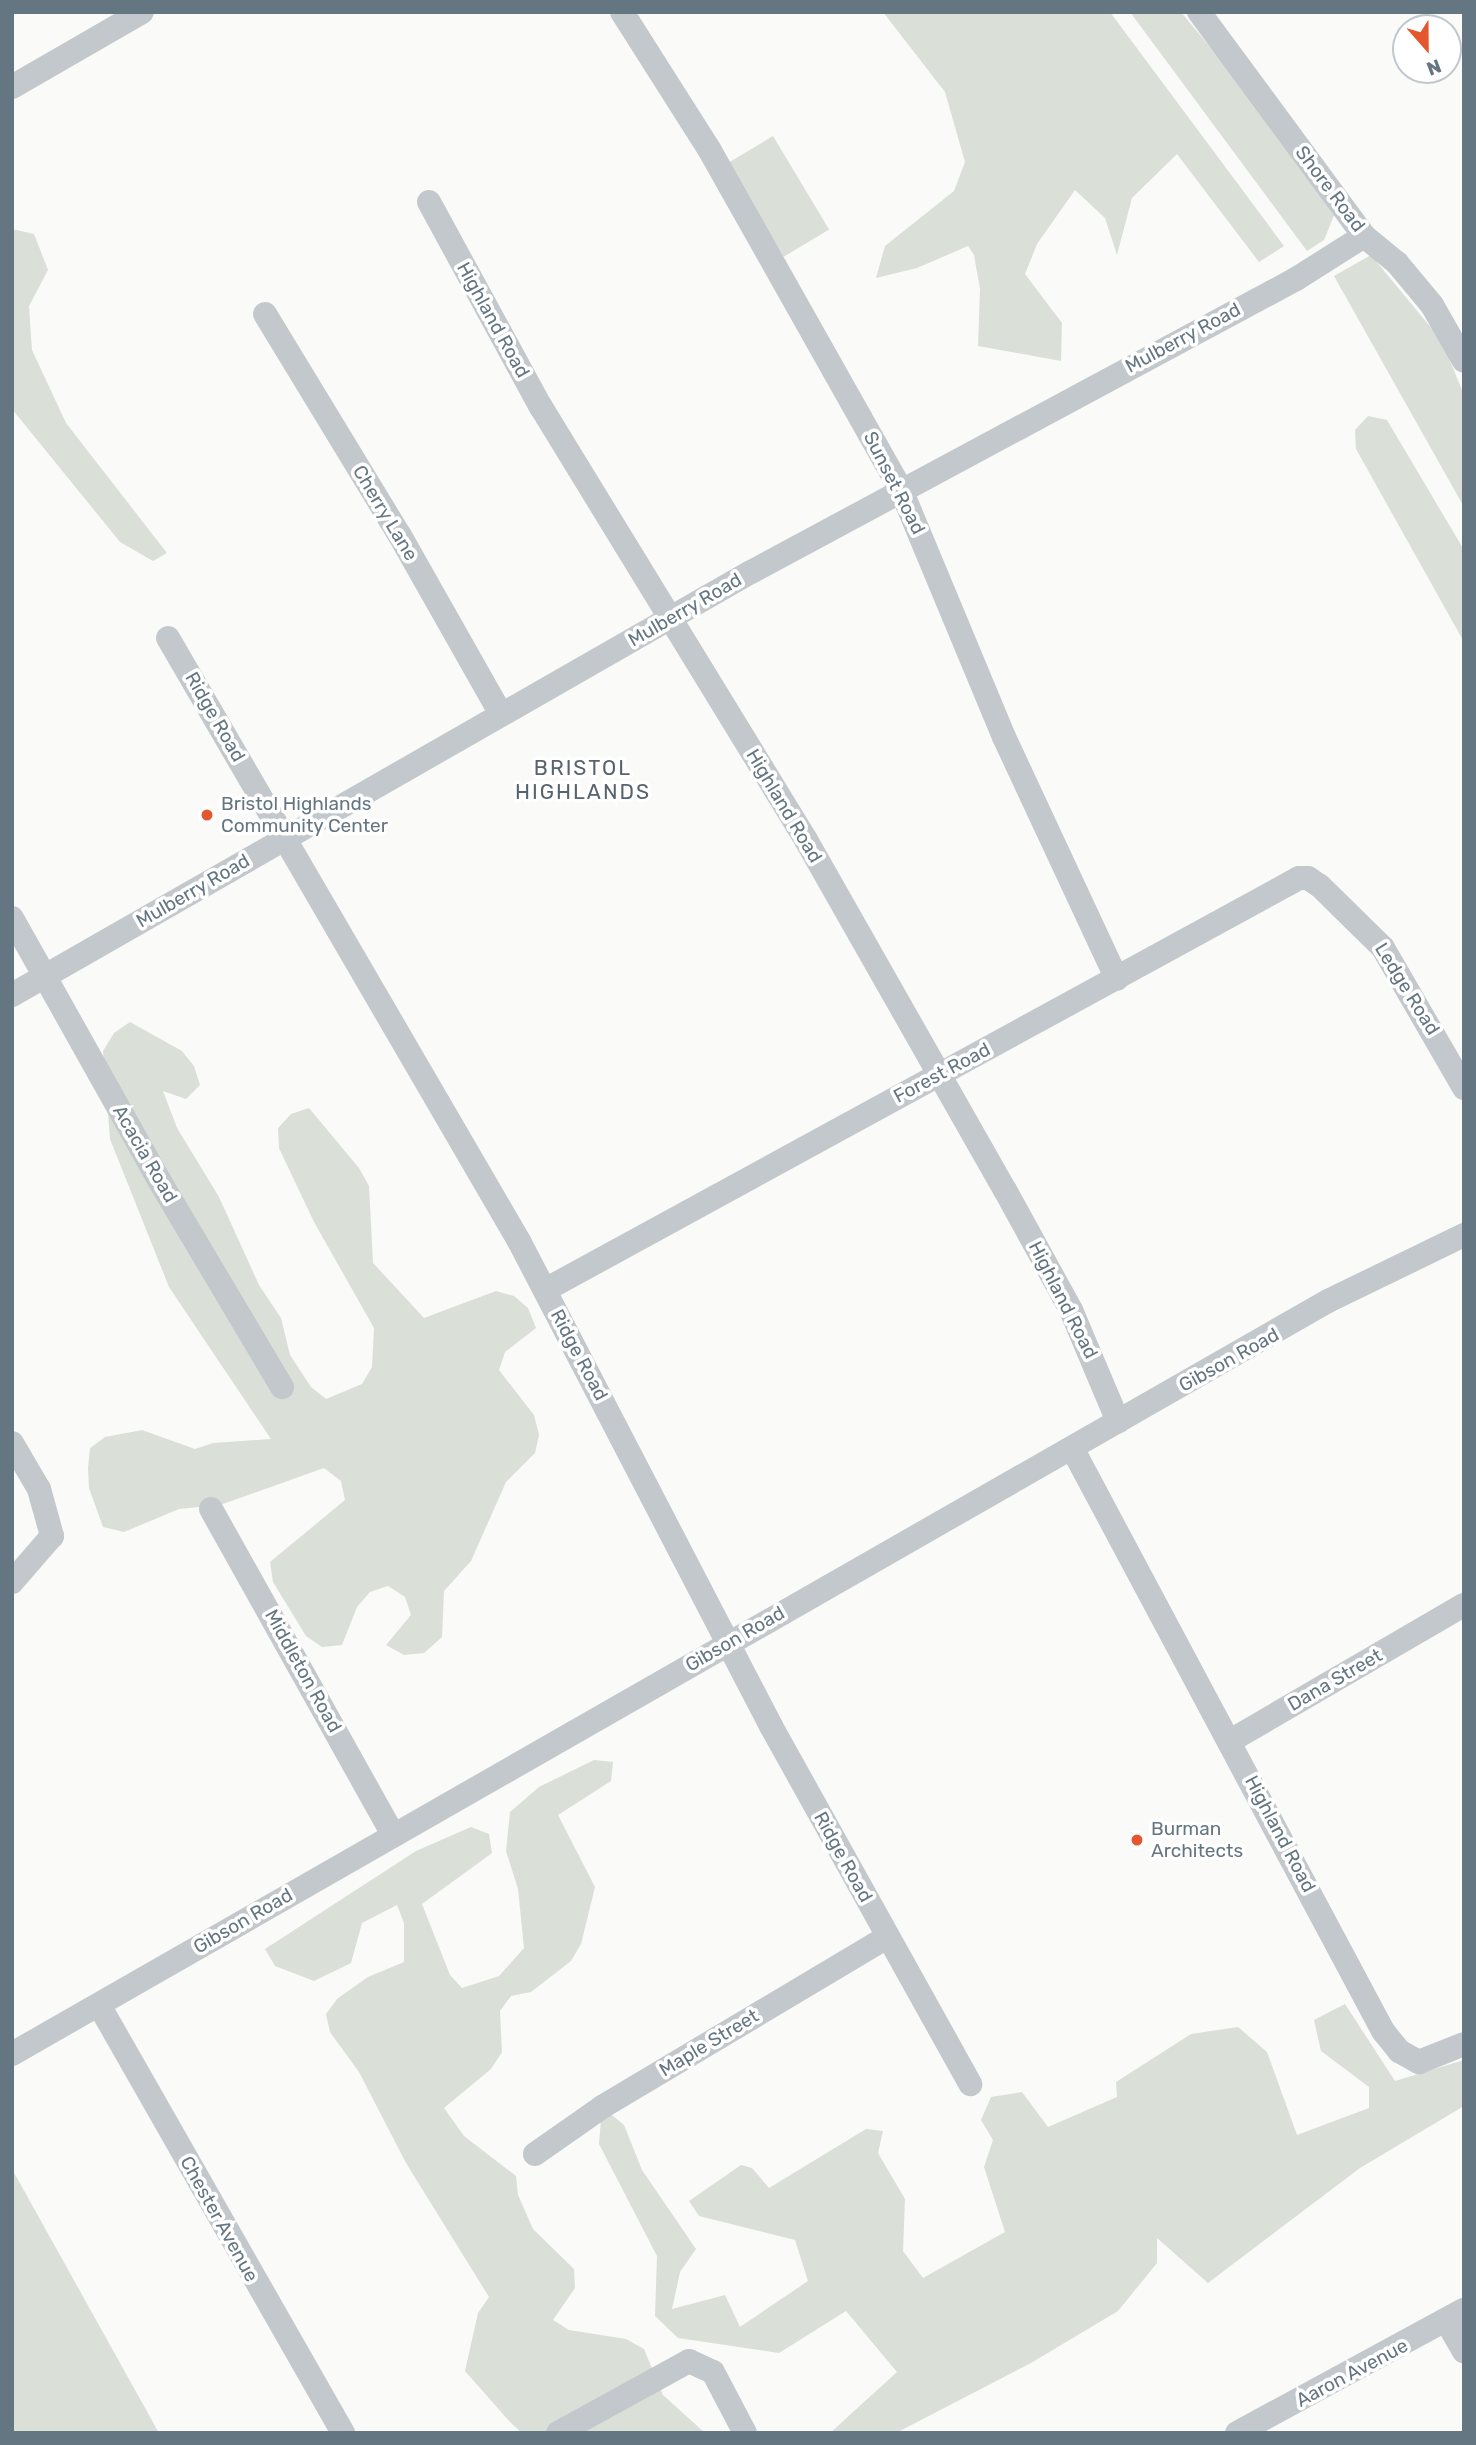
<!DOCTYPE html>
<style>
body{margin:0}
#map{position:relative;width:1476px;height:2445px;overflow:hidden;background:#fafaf8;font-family:Rubik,sans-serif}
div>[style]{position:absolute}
.green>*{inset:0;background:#dadfd7;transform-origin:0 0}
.street>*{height:24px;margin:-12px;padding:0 12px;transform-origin:12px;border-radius:12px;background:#c3c8cc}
.dots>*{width:19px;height:19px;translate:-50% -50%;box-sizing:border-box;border:4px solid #fff;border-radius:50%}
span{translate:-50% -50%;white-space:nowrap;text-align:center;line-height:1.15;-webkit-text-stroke:7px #fff;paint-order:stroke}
.street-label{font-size:19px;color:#657683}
.poi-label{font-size:19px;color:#657683}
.left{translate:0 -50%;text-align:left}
.neighbourhood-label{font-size:21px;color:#57646e;letter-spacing:2px}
.frame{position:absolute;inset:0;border:14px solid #657683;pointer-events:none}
.north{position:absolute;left:1392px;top:14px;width:70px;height:70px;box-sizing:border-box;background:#fff;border:2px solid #c1c8cd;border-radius:50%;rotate:159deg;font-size:19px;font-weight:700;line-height:28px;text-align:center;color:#657683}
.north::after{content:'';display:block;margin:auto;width:24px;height:32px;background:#e4572e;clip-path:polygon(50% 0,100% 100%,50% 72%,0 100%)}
</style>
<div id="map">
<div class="green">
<i style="clip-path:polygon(883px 12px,1110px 12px,1284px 246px,1259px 262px,1177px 154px,1132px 198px,1117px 255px,1105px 218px,1075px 190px,1037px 244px,1025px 274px,1062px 323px,1061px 361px,978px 346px,980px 289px,974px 255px,968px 246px,917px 268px,876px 278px,885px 246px,954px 191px,965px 162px,945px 92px)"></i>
<i style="clip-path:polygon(1130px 12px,1181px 12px,1318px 178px,1335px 213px,1324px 240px,1307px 251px)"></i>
<i style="left:773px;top:136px;width:109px;height:53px;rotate:59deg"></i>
<i style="clip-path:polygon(12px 229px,34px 234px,48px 270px,29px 306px,32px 350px,66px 423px,167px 553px,153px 561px,120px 542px,12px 409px)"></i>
<i style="clip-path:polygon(1371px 255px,1442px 341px,1464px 395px,1464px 507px,1334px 276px)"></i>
<i style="clip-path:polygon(1368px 416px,1387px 420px,1464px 550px,1464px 642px,1356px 449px,1355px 430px)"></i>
<i style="clip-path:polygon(130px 1022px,182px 1051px,194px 1066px,200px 1085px,186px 1099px,163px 1091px,177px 1128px,219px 1197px,259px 1285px,281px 1318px,290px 1355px,311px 1387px,326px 1399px,362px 1384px,372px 1367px,374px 1328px,314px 1222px,279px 1148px,278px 1128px,291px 1114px,309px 1108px,359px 1168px,369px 1186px,373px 1263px,424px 1318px,496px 1291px,514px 1296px,528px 1308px,536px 1328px,505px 1352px,499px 1370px,534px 1415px,539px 1435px,535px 1453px,506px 1482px,471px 1561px,444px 1591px,442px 1637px,424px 1653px,404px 1655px,386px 1645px,411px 1615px,405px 1597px,388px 1586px,370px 1592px,357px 1607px,342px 1645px,322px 1647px,306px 1636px,273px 1582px,270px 1562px,345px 1500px,341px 1481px,324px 1468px,220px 1505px,179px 1509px,124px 1532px,103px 1527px,89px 1488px,88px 1468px,90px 1448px,105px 1437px,142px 1430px,195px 1449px,213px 1443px,271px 1439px,169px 1287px,110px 1139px,103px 1051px,114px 1033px)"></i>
<i style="clip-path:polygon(594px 1760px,613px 1762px,611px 1781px,558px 1815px,595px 1887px,581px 1944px,571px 1961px,531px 1992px,511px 1996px,500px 2011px,502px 2052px,491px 2069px,444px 2108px,464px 2136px,516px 2176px,518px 2195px,533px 2229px,574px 2269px,575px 2288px,553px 2320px,569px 2330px,626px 2339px,644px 2349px,663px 2395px,705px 2433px,522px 2433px,510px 2422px,465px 2371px,478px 2313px,489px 2297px,406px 2163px,359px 2072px,330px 2032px,326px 2014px,337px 1999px,368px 1977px,404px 1962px,404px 1923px,397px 1905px,362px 1923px,351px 1963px,314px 1981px,275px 1966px,265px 1949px,416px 1851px,471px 1827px,489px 1834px,492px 1853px,422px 1904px,450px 1975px,462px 1988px,499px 1976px,524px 1948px,518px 1889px,506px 1851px,510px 1812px,539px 1787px)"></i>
<i style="clip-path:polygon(1345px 2004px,1395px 2081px,1464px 2060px,1464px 2106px,1360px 2168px,1208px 2283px,1157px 2238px,1157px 2263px,1118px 2311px,1031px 2363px,896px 2433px,830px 2433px,897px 2372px,846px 2311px,779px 2353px,678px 2338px,655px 2316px,657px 2256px,599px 2144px,602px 2107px,624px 2125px,642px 2170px,696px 2249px,680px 2272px,672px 2309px,725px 2295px,740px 2327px,808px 2281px,795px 2240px,699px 2216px,689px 2201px,741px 2165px,752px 2168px,769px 2188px,866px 2129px,883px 2131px,878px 2153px,905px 2199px,903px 2251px,923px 2278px,1005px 2232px,984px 2167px,993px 2140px,981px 2120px,991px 2097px,1022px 2092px,1048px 2127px,1117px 2097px,1116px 2082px,1191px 2034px,1238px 2027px,1267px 2052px,1297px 2135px,1369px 2108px,1369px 2087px,1321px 2051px,1314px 2020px)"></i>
<i style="clip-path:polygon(12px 2169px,159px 2433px,12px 2433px)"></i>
</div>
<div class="street">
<i style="left:622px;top:12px;width:162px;rotate:57.6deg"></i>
<i style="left:709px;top:149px;width:394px;rotate:60.6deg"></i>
<i style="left:902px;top:492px;width:265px;rotate:67.4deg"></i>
<i style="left:1004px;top:737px;width:267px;rotate:65deg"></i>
<i style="left:1199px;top:12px;width:278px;rotate:53.6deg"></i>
<i style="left:1364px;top:236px;width:43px;rotate:39.3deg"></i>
<i style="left:1397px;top:263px;width:55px;rotate:50.2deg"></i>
<i style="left:1432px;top:305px;width:64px;rotate:60.3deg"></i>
<i style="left:12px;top:87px;width:150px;rotate:-30deg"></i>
<i style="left:429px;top:202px;width:234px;rotate:61.4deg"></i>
<i style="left:541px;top:407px;width:508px;rotate:58.53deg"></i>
<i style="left:806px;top:840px;width:403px;rotate:60.4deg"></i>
<i style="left:1005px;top:1190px;width:137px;rotate:61.2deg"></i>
<i style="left:1071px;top:1310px;width:121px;rotate:67.1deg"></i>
<i style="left:265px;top:314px;width:258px;rotate:58.7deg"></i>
<i style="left:399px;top:534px;width:207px;rotate:60.5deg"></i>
<i style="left:168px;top:638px;width:698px;rotate:59.8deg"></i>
<i style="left:519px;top:1241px;width:547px;rotate:62.54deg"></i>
<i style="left:771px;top:1726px;width:410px;rotate:60.9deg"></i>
<i style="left:12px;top:918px;width:300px;rotate:60.7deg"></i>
<i style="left:159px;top:1180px;width:241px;rotate:59.3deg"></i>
<i style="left:12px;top:995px;width:851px;rotate:-29.79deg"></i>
<i style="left:751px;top:572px;width:619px;rotate:-28.26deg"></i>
<i style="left:1296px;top:279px;width:80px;rotate:-32.3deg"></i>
<i style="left:545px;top:1290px;width:859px;rotate:-28.65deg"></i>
<i style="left:1299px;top:878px;width:9px"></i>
<i style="left:1308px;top:878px;width:14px;rotate:34deg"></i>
<i style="left:1320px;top:886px;width:88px;rotate:44.5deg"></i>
<i style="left:1383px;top:948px;width:162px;rotate:59.9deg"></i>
<i style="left:12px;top:1443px;width:53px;rotate:59.6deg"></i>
<i style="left:39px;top:1489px;width:49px;rotate:74.5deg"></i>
<i style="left:52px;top:1536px;width:61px;rotate:131deg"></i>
<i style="left:1072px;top:1448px;width:661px;rotate:61.92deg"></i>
<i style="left:1383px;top:2031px;width:26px;rotate:51deg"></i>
<i style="left:1399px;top:2051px;width:23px;rotate:29deg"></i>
<i style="left:1419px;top:2062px;width:48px;rotate:-21.8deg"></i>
<i style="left:211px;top:1509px;width:373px;rotate:60.8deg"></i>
<i style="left:1230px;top:1741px;width:271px;rotate:-30.2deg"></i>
<i style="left:99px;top:2005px;width:493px;rotate:60.3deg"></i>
<i style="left:12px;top:2054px;width:1516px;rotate:-29.78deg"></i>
<i style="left:1328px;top:1301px;width:151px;rotate:-25.9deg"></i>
<i style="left:535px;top:2154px;width:82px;rotate:-35deg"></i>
<i style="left:602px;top:2107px;width:332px;rotate:-30.8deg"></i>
<i style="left:1447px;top:2322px;width:34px;rotate:60deg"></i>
<i style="left:558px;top:2433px;width:149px;rotate:-28.8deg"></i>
<i style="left:689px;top:2361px;width:26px;rotate:25deg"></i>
<i style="left:713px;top:2372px;width:69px;rotate:62.3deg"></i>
<i style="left:1237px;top:2433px;width:258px;rotate:-28.5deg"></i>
</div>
<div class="dots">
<i style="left:207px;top:815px;background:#e4572e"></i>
<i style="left:1137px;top:1840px;background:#e4572e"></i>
</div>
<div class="street-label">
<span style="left:1330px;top:189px;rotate:53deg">Shore Road</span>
<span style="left:493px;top:320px;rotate:61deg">Highland Road</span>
<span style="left:1183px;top:338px;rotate:-28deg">Mulberry Road</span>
<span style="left:894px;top:483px;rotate:63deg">Sunset Road</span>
<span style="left:385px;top:513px;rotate:59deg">Cherry Lane</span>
<span style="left:685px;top:610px;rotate:-30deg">Mulberry Road</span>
<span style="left:215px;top:717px;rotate:60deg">Ridge Road</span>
<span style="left:784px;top:806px;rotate:59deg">Highland Road</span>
<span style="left:193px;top:891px;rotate:-30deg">Mulberry Road</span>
<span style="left:1407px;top:989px;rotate:58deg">Ledge Road</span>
<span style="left:942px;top:1073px;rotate:-28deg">Forest Road</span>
<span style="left:145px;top:1154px;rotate:60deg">Acacia Road</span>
<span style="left:1063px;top:1300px;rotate:63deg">Highland Road</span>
<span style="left:579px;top:1355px;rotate:62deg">Ridge Road</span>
<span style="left:1229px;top:1360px;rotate:-29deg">Gibson Road</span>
<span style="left:735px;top:1639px;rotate:-30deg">Gibson Road</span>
<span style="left:303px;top:1671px;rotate:61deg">Middleton Road</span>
<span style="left:1335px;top:1680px;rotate:-30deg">Dana Street</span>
<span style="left:1280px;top:1834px;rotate:62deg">Highland Road</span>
<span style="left:843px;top:1857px;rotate:61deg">Ridge Road</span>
<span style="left:243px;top:1921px;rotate:-30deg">Gibson Road</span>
<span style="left:709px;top:2043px;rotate:-31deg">Maple Street</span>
<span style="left:219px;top:2219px;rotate:61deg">Chester Avenue</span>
<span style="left:1352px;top:2373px;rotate:-28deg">Aaron Avenue</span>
</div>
<div class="poi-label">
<span class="left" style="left:221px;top:815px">Bristol Highlands<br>Community Center</span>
<span class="left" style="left:1151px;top:1840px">Burman<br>Architects</span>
</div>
<div class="neighbourhood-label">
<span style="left:583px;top:780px">BRISTOL<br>HIGHLANDS</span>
</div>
<div class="frame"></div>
<div class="north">N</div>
</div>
